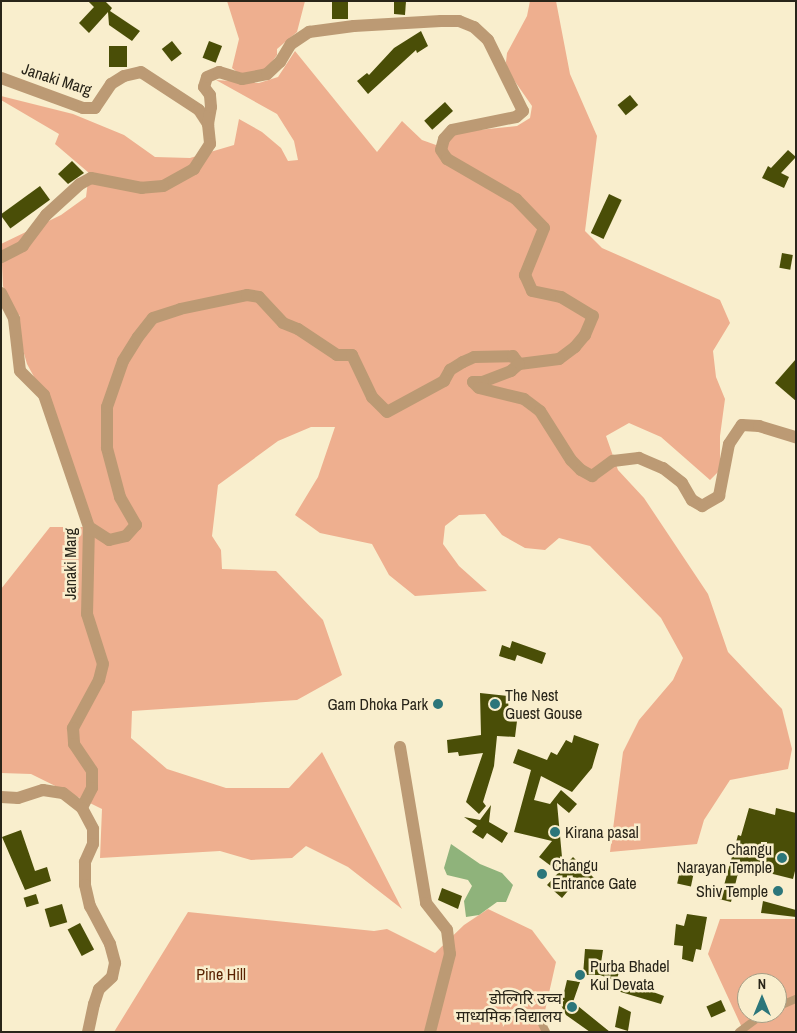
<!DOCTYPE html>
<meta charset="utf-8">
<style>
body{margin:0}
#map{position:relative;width:797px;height:1033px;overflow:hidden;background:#f9eecd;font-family:"Archivo Narrow","Noto Sans Devanagari",sans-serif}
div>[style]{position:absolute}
.forest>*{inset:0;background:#eeaf8f}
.water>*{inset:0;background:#8fb37b}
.building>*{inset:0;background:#4a4e07;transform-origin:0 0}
.lane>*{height:8px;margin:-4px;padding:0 4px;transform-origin:4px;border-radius:4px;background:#bc9a74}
.street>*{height:12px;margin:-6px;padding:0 6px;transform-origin:6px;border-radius:6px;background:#bc9a74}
.dots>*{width:14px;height:14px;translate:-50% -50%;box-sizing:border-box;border:2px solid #f9eecd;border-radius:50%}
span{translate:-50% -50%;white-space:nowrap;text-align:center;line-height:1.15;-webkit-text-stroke:5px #f9eecd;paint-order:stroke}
.street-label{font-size:16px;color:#292519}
.poi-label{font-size:16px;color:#292519}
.left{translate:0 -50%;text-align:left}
.right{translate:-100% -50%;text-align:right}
.park-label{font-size:16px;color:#5a2200}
.frame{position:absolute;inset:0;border:2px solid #292519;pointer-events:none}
.north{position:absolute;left:737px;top:973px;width:50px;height:50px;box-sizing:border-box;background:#f9eecd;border:1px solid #a69e85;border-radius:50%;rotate:0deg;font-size:14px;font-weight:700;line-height:20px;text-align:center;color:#292519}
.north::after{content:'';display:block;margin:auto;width:18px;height:22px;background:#2c767a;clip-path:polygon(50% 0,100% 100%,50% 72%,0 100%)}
</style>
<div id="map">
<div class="forest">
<i style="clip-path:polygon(227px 1px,305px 1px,297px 32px,277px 49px,277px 55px,266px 70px,241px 75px,232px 68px,239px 39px)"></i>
<i style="clip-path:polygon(530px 1px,556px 1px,570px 74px,597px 136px,585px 231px,602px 248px,720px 300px,730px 323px,713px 351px,716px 377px,725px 399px,720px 436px,720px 470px,710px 480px,661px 437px,629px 423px,606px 436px,618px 470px,644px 498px,708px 594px,728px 652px,782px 709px,792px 749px,788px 769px,730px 780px,704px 820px,697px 844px,610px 852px,623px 752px,639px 720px,673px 680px,683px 658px,661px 618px,590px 546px,559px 538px,545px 550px,525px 548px,502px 535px,485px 514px,459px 515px,445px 526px,443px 544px,459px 566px,487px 591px,415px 596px,389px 575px,372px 544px,320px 533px,295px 515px,318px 477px,335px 427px,311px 427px,278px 441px,218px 485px,212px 536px,221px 550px,222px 569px,276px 571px,323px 620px,342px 675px,297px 700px,132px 711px,131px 738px,167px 769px,226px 788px,289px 788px,322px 752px,402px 909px,348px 867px,306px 846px,292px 858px,251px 860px,220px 851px,100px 858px,102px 809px,31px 774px,1px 773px,1px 589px,50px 527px,88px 527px,44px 395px,27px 364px,19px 336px,20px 316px,9px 305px,3px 286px,1px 244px,61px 215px,86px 197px,89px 173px,55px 144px,59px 134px,1px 100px,1px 96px,73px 114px,124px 135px,155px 157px,190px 158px,234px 145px,239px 119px,262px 132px,281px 148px,288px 161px,298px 160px,294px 141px,277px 114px,216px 80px,259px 83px,278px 77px,295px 51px,377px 152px,402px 121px,422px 140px,436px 145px,459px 132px,517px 126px,530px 118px,532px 106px,507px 70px,506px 62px,507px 53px,527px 16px)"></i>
<i style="clip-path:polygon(488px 909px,532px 930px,556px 962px,542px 1024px,544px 1032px,114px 1032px,188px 912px,374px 931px,387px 929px,435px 953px,464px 925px)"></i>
<i style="clip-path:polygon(evenodd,720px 919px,796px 919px,796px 1032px,744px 1032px,708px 954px,720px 919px,747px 983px,777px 983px,777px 1013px,747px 1013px,747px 983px)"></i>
</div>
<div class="water">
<i style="clip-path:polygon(451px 844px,480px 864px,502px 873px,513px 885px,506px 902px,497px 902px,479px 915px,466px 917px,464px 901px,472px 886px,468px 880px,447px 875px,444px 868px)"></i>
</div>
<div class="building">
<i style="clip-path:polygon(88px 1px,105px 1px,112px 8px,110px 11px,140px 31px,132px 41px,109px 25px,108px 12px,89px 33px,79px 23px,94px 7px)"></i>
<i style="left:332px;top:1px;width:16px;height:18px"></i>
<i style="clip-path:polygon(394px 1px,406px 1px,405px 15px,394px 14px)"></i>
<i style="clip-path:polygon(421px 31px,428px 46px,417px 53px,416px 50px,368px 94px,357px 81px,367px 73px,369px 75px,394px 48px)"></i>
<i style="left:172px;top:41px;width:16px;height:13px;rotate:52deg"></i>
<i style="left:209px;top:41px;width:14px;height:18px;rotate:21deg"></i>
<i style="left:109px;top:46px;width:18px;height:21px"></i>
<i style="left:630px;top:95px;width:13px;height:16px;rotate:51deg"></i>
<i style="left:445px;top:102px;width:12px;height:28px;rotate:48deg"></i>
<i style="clip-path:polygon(788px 150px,796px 157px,781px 173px,789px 177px,784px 188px,762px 178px,768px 166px,771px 168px)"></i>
<i style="clip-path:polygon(72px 161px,84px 173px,68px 184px,58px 174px)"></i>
<i style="left:40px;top:186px;width:17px;height:49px;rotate:54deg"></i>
<i style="left:609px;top:194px;width:14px;height:43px;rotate:25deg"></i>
<i style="left:782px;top:253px;width:11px;height:15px;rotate:10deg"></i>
<i style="clip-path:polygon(796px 359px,796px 401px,775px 383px)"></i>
<i style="clip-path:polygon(512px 641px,546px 653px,542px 664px,517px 655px,515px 661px,499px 656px,502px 645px,510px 648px)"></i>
<i style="clip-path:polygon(480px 693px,508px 696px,509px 720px,517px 721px,515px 737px,497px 736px,494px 766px,483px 802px,486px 806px,479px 814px,466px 802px,483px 753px,459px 756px,458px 752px,448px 753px,447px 740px,481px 735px)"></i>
<i style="clip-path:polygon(574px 735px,599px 744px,592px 768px,572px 792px,541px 776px,534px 800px,550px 804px,561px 790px,577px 804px,569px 813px,557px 803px,563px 868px,573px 857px,594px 878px,587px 887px,578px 879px,562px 898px,547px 885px,559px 872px,539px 857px,552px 841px,514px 832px,531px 770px,513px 763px,518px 749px,547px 760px,551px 752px,557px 755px,566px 740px,572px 743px)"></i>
<i style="clip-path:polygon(491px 805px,489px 822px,508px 833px,502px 843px,487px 833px,483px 839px,472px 832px,477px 826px,464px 817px,480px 820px)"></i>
<i style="clip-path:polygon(749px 808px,775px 815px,776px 808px,796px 813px,796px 867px,793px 879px,745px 867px,743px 875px,738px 873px,731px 902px,699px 894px,701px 884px,723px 889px,738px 835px,741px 836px)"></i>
<i style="clip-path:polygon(21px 830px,35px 871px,47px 867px,51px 881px,25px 890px,2px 837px)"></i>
<i style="left:682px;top:861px;width:14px;height:23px;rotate:12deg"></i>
<i style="clip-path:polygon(442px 888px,462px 896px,458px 909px,438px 900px)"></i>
<i style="left:36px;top:894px;width:10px;height:13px;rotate:73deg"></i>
<i style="clip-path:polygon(763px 901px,796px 910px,796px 917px,761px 913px)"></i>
<i style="left:62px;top:904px;width:19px;height:18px;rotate:74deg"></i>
<i style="clip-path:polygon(687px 914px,707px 917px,701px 950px,696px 949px,693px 962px,682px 959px,683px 946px,674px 945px,676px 924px,684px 926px)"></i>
<i style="left:80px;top:923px;width:30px;height:14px;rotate:62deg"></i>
<i style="clip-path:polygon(585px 949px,603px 950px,601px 963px,620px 970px,616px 981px,600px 975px,583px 975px)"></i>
<i style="clip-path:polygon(567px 980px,580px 982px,573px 1002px,610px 1032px,590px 1032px,566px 1015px,561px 1005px)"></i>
<i style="clip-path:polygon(620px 980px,664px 996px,661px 1004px,614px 990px)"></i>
<i style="left:721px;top:1000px;width:12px;height:16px;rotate:66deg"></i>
<i style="clip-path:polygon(619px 1006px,631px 1012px,628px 1031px,615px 1027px)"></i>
</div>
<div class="lane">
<i style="left:777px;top:1007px;width:21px;rotate:-23deg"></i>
<i style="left:542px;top:1024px;width:9px;rotate:63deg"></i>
<i style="left:739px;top:1032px;width:31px;rotate:-37deg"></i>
</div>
<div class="street">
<i style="left:1px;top:78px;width:87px;rotate:20.1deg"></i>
<i style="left:83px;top:108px;width:12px"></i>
<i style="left:95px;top:108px;width:29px;rotate:-56deg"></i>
<i style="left:111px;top:84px;width:15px;rotate:-32deg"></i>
<i style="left:124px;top:76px;width:17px;rotate:-13deg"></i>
<i style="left:141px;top:72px;width:69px;rotate:33.2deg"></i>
<i style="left:199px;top:110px;width:17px;rotate:57deg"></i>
<i style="left:208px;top:124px;width:20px;rotate:84deg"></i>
<i style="left:210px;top:144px;width:30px;rotate:123deg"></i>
<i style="left:194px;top:169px;width:35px;rotate:151deg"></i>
<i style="left:163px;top:186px;width:21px;rotate:175deg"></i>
<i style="left:142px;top:188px;width:52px;rotate:-168.9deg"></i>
<i style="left:91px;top:178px;width:13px;rotate:151deg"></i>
<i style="left:80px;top:184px;width:46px;rotate:137.6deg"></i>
<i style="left:46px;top:215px;width:39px;rotate:127deg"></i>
<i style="left:23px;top:246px;width:25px;rotate:153deg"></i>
<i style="left:208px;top:124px;width:17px;rotate:-80deg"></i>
<i style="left:211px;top:107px;width:12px;rotate:-95deg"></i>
<i style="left:210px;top:95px;width:10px;rotate:-127deg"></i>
<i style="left:204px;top:87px;width:10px;rotate:-73deg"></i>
<i style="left:207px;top:77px;width:13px;rotate:-23deg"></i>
<i style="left:219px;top:72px;width:24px;rotate:17deg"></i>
<i style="left:242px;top:79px;width:25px;rotate:-11deg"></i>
<i style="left:267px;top:74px;width:18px;rotate:-43deg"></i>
<i style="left:280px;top:62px;width:21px;rotate:-59deg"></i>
<i style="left:291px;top:44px;width:22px;rotate:-34deg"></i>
<i style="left:309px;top:32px;width:45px;rotate:-7.6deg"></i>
<i style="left:354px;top:26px;width:87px;rotate:-3.3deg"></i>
<i style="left:441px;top:21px;width:18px"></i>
<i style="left:459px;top:21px;width:16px;rotate:22deg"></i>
<i style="left:474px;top:27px;width:19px;rotate:43deg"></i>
<i style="left:488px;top:40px;width:79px;rotate:63.8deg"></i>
<i style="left:523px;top:111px;width:9px;rotate:139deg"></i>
<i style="left:516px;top:117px;width:65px;rotate:168.5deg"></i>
<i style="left:452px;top:130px;width:12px;rotate:132deg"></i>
<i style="left:444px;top:139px;width:11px;rotate:105deg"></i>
<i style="left:441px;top:150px;width:11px;rotate:56deg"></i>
<i style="left:447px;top:159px;width:80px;rotate:30.1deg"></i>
<i style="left:516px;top:199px;width:40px;rotate:46deg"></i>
<i style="left:544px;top:228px;width:51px;rotate:112deg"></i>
<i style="left:525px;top:275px;width:17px;rotate:66deg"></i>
<i style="left:532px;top:291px;width:30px;rotate:12deg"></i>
<i style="left:561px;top:297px;width:37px;rotate:31deg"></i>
<i style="left:593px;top:316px;width:21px;rotate:113deg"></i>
<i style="left:585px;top:335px;width:16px;rotate:130deg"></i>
<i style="left:575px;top:347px;width:20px;rotate:143deg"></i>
<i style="left:559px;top:359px;width:40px;rotate:172.9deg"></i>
<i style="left:1px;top:293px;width:29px;rotate:63deg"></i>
<i style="left:14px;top:319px;width:52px;rotate:83.4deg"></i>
<i style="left:20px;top:371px;width:34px;rotate:45deg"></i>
<i style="left:44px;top:395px;width:139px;rotate:71.2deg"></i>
<i style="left:89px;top:527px;width:87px;rotate:91.3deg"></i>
<i style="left:87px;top:614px;width:52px;rotate:72.3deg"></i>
<i style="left:103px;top:664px;width:16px;rotate:104deg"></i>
<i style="left:99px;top:680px;width:55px;rotate:118.4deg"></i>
<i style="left:73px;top:728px;width:16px;rotate:86deg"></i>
<i style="left:74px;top:744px;width:32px;rotate:56deg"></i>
<i style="left:92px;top:771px;width:17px;rotate:90deg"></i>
<i style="left:92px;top:788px;width:22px;rotate:117deg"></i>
<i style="left:89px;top:527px;width:24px;rotate:33deg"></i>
<i style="left:109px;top:540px;width:17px;rotate:-13deg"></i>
<i style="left:126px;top:536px;width:15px;rotate:-48deg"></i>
<i style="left:136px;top:525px;width:32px;rotate:-120deg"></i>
<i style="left:120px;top:497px;width:51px;rotate:-104.9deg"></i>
<i style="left:107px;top:448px;width:41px;rotate:-90deg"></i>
<i style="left:107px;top:407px;width:49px;rotate:-70.8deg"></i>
<i style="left:123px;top:361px;width:28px;rotate:-58deg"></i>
<i style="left:138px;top:337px;width:24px;rotate:-52deg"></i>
<i style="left:153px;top:318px;width:28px;rotate:-18deg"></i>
<i style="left:180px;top:309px;width:68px;rotate:-11.8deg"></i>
<i style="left:247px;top:295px;width:12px;rotate:9deg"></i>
<i style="left:259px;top:297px;width:35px;rotate:47deg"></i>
<i style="left:283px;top:323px;width:16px;rotate:22deg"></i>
<i style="left:298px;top:329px;width:47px;rotate:33.7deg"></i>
<i style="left:337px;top:355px;width:15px"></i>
<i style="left:352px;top:355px;width:47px;rotate:64.5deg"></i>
<i style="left:372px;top:397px;width:21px;rotate:45deg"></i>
<i style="left:387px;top:412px;width:65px;rotate:-28.5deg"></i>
<i style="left:444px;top:381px;width:13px;rotate:-61deg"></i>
<i style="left:450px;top:370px;width:15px;rotate:-32deg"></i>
<i style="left:463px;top:362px;width:12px;rotate:-24deg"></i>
<i style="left:474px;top:357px;width:39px;rotate:-1deg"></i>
<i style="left:513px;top:356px;width:10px;rotate:53deg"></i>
<i style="left:519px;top:364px;width:11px;rotate:139deg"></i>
<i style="left:511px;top:371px;width:30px;rotate:159deg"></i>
<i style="left:483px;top:382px;width:10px;rotate:180deg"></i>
<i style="left:473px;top:382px;width:8px;rotate:45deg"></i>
<i style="left:479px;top:388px;width:46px;rotate:13.7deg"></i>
<i style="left:524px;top:399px;width:20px;rotate:37deg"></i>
<i style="left:540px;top:411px;width:58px;rotate:57.7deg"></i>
<i style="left:571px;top:460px;width:14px;rotate:45deg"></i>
<i style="left:581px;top:470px;width:13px;rotate:29deg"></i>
<i style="left:592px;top:476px;width:26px;rotate:-36deg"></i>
<i style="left:613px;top:461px;width:26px;rotate:-7deg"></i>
<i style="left:639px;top:458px;width:26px;rotate:23deg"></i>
<i style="left:663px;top:468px;width:24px;rotate:38deg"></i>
<i style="left:682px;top:483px;width:20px;rotate:60deg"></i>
<i style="left:692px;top:500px;width:12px;rotate:31deg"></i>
<i style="left:702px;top:506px;width:20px;rotate:-30deg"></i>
<i style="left:719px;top:496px;width:53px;rotate:-79.1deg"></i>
<i style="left:729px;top:444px;width:23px;rotate:-56deg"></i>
<i style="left:742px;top:425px;width:17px;rotate:3deg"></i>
<i style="left:759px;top:426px;width:39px;rotate:17deg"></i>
<i style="left:400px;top:747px;width:158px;rotate:80.5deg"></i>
<i style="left:426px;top:903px;width:34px;rotate:52deg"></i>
<i style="left:447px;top:930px;width:24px;rotate:83deg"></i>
<i style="left:450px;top:954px;width:81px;rotate:104.4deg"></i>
<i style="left:1px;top:797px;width:17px;rotate:3deg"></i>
<i style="left:18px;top:798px;width:26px;rotate:-18deg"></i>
<i style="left:43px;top:790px;width:20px;rotate:9deg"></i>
<i style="left:63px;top:793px;width:24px;rotate:38deg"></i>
<i style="left:82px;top:808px;width:24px;rotate:62deg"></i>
<i style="left:93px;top:829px;width:15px;rotate:90deg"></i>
<i style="left:93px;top:844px;width:20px;rotate:114deg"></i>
<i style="left:85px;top:862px;width:23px;rotate:90deg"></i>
<i style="left:85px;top:885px;width:22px;rotate:77deg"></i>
<i style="left:90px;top:906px;width:43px;rotate:62.2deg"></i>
<i style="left:110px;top:944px;width:20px;rotate:75deg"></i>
<i style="left:115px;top:963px;width:14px;rotate:102deg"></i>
<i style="left:112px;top:977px;width:18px;rotate:137deg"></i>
<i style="left:99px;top:989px;width:16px;rotate:108deg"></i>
<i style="left:94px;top:1004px;width:29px;rotate:102deg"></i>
</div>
<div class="dots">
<i style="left:438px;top:704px;background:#2c767a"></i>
<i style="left:495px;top:704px;background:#2c767a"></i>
<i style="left:555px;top:832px;background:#2c767a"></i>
<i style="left:782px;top:858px;background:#2c767a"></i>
<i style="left:542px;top:874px;background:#2c767a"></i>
<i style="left:778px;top:891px;background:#2c767a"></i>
<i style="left:580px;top:975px;background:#2c767a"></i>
<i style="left:572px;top:1007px;background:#2c767a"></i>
</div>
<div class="street-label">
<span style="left:57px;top:79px;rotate:18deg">Janaki Marg</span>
<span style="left:70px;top:564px;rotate:-90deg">Janaki Marg</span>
</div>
<div class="poi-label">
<span class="left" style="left:505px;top:704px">The Nest<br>Guest Gouse</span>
<span class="right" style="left:428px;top:704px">Gam Dhoka Park</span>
<span class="left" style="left:565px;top:832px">Kirana pasal</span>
<span class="right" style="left:772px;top:858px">Changu<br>Narayan Temple</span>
<span class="left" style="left:552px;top:874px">Changu<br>Entrance Gate</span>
<span class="right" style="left:768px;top:891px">Shiv Temple</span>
<span class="left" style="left:590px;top:975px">Purba Bhadel<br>Kul Devata</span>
<span class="right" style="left:562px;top:1007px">डोल्गिरि उच्च<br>माध्यमिक विद्यालय</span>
</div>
<div class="park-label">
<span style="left:221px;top:974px">Pine Hill</span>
</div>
<div class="frame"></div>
<div class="north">N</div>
</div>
